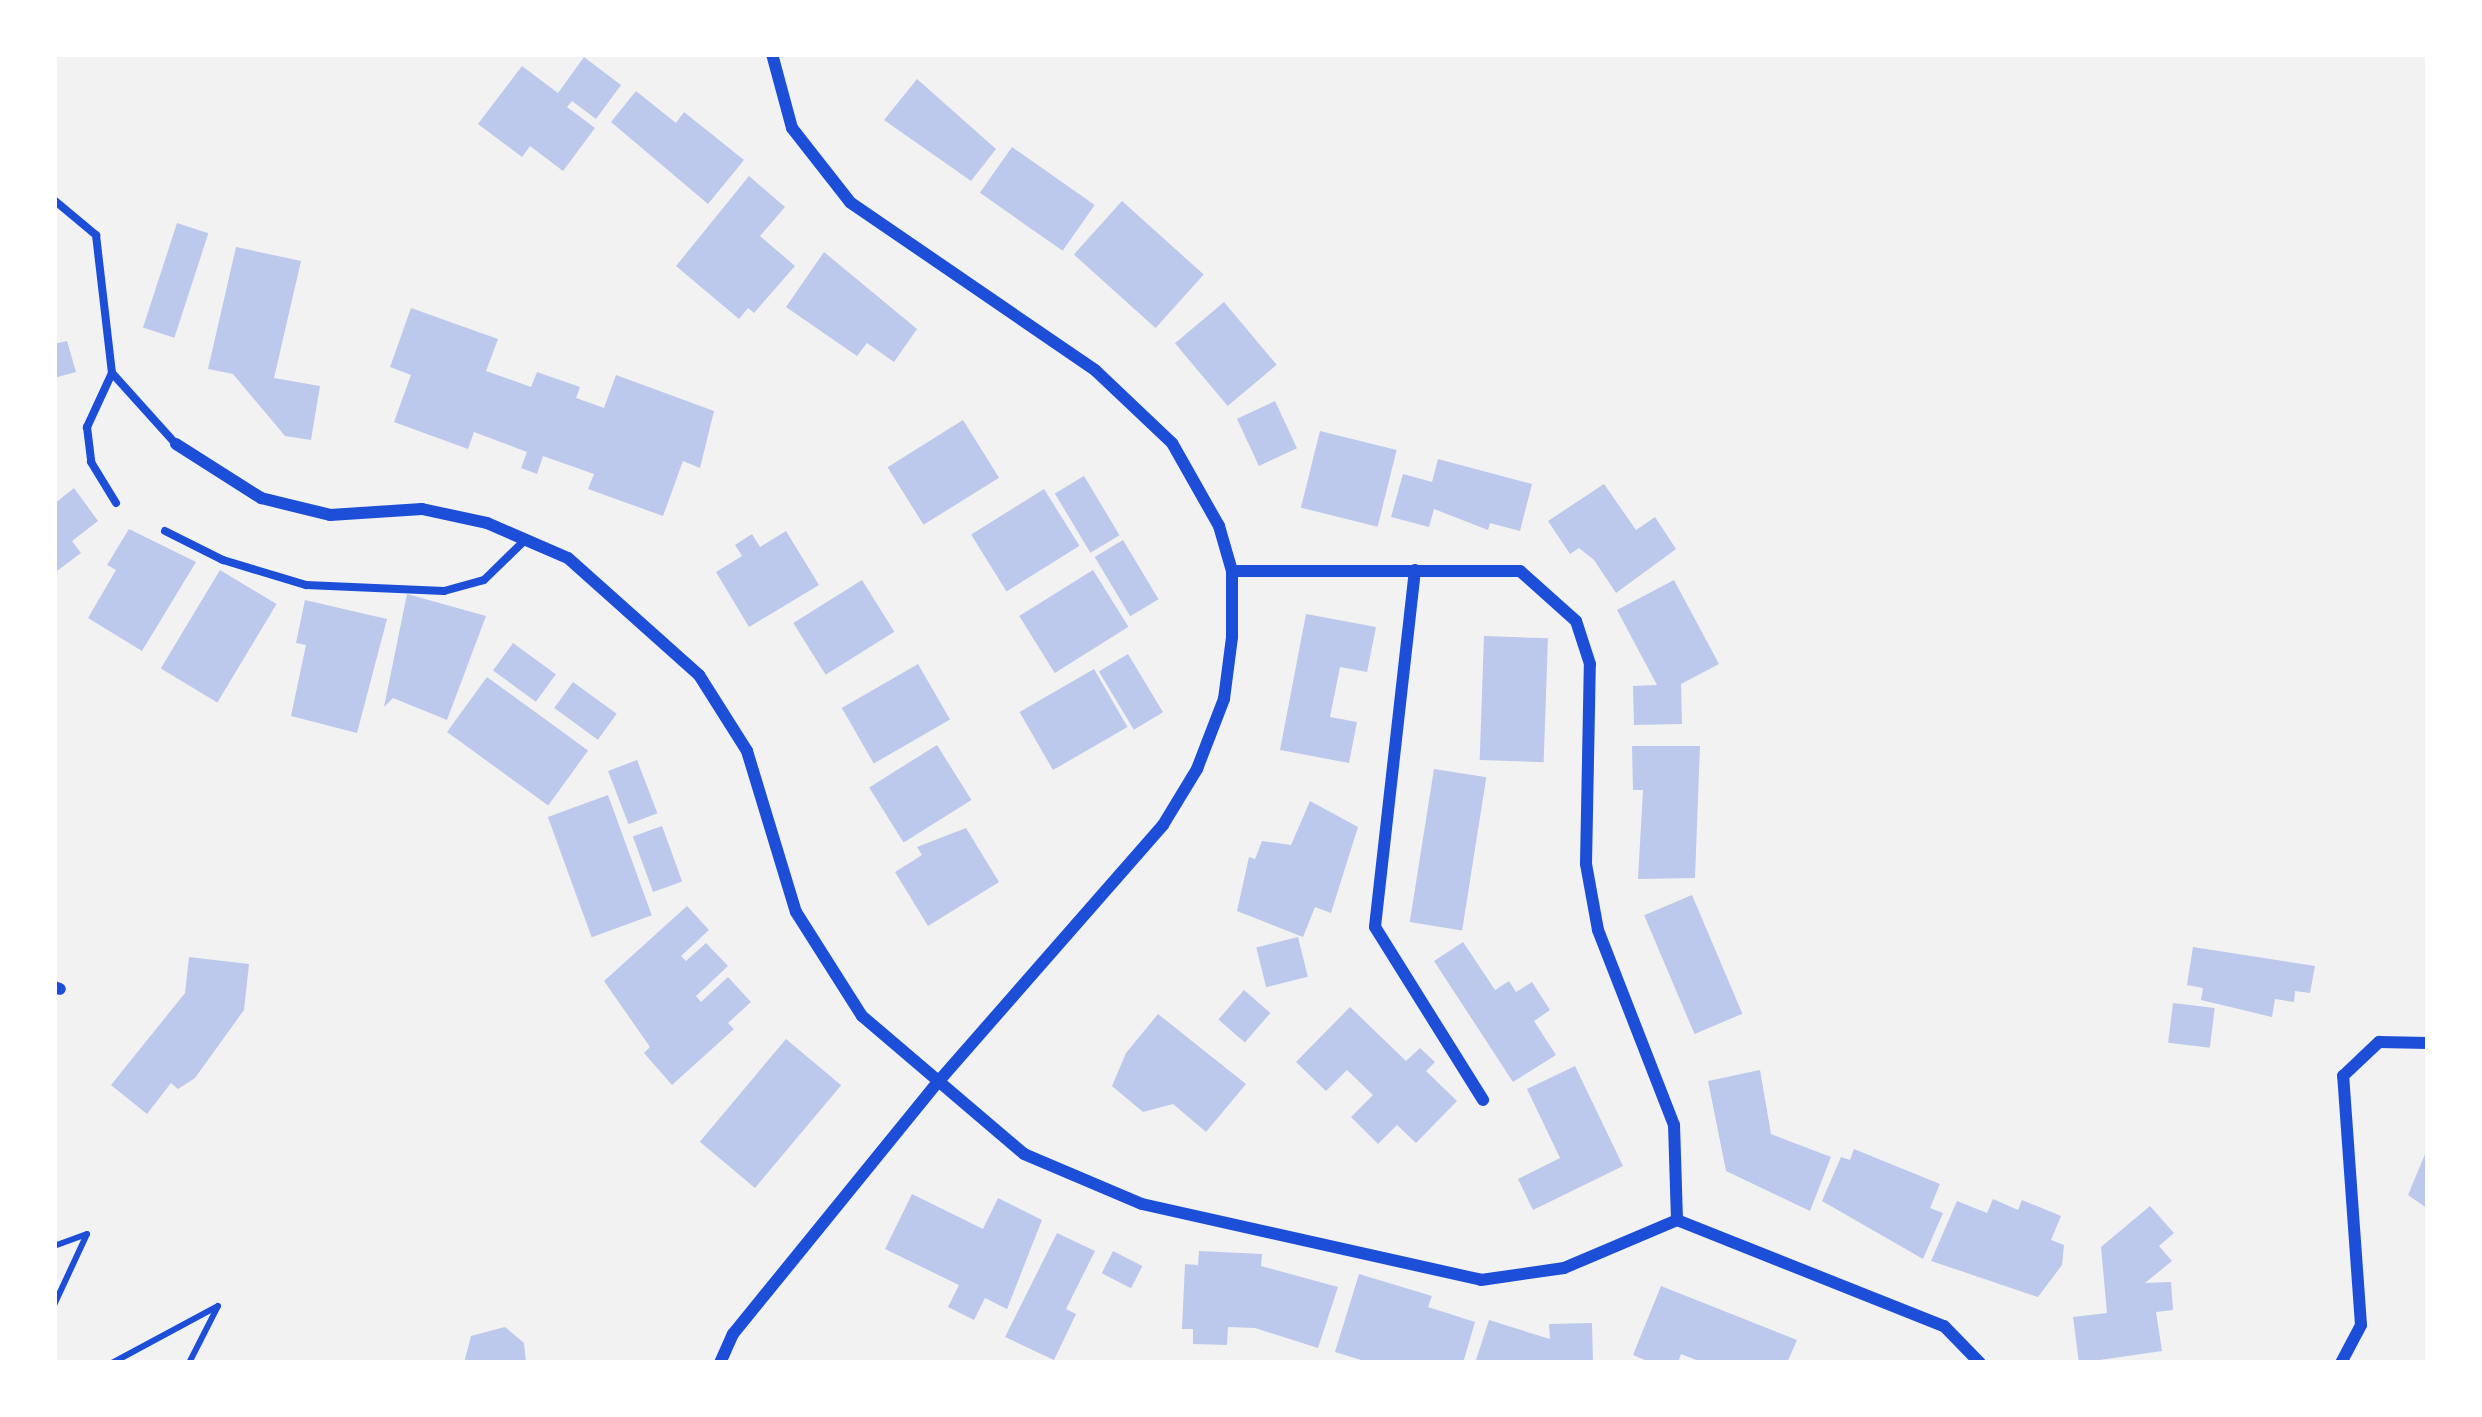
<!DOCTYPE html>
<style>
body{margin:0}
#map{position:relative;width:2482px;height:1417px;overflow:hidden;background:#f2f2f2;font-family:"Sofia Sans Condensed",sans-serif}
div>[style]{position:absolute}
.building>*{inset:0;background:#bdc9ec;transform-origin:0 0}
.path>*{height:6px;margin:-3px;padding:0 3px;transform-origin:3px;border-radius:3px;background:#1d4ed8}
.service>*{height:8px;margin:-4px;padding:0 4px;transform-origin:4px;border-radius:4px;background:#1d4ed8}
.minor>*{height:12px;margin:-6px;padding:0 6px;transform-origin:6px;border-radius:6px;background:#1d4ed8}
span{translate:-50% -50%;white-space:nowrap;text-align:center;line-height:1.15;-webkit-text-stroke:12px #fff;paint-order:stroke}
.frame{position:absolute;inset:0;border:57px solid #fff;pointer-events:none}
</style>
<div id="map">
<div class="building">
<i style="clip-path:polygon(584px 57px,621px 85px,596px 119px,572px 101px,567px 107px,595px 128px,563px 171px,530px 146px,522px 157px,478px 124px,522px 66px,558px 93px)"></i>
<i style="clip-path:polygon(917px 79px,996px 149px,971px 181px,884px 120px)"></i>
<i style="clip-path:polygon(636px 91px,676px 123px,684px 112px,744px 160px,708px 204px,611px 122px)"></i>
<i style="left:1012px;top:147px;width:101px;height:56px;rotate:35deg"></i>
<i style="clip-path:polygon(749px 176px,785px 207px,760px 236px,795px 266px,754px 313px,748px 308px,739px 319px,676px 266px)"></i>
<i style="left:1122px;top:201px;width:110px;height:72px;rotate:42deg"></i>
<i style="left:177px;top:223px;width:33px;height:110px;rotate:18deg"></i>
<i style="clip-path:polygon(236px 247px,301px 261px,274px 378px,320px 386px,311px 440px,285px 436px,233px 374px,208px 369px)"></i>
<i style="clip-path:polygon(824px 252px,917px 329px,894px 362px,867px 343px,857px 356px,786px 307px)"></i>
<i style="left:1224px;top:302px;width:82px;height:64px;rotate:50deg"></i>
<i style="clip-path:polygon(411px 308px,498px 339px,486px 371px,531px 387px,537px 372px,580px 387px,576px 398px,604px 408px,616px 375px,714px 411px,700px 468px,683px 461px,663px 516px,588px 489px,594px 474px,543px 456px,537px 474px,521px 468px,527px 452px,474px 432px,468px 449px,394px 422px,411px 375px,390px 367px)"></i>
<i style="clip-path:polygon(67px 341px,76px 372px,54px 378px,54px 344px)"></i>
<i style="left:1275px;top:401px;width:52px;height:42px;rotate:65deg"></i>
<i style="left:963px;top:420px;width:68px;height:89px;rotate:58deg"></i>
<i style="left:1320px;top:431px;width:79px;height:79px;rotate:14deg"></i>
<i style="clip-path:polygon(1438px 459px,1532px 484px,1520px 531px,1490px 523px,1488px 530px,1434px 509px,1429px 527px,1391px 517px,1403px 474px,1432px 482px)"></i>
<i style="left:1084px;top:476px;width:69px;height:34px;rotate:59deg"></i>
<i style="clip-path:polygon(1604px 484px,1636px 530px,1655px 517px,1676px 549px,1616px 593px,1594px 560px,1579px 548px,1570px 554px,1548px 521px)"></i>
<i style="clip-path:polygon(74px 488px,98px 521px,72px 541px,81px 553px,54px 573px,54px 504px)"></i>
<i style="left:1044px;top:489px;width:67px;height:86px;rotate:58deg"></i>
<i style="clip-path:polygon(129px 529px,196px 562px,142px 651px,88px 618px,116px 570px,107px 565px)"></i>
<i style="clip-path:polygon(786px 531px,819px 585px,749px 627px,716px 572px,742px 556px,735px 545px,752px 534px,760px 547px)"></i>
<i style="left:1123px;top:540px;width:69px;height:33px;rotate:59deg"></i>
<i style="left:220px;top:570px;width:66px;height:115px;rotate:31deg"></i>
<i style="left:1093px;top:570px;width:67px;height:87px;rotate:58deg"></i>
<i style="left:862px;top:580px;width:61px;height:81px;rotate:58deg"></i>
<i style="clip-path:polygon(1674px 580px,1719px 664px,1681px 684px,1682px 724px,1634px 725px,1633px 686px,1657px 685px,1617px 610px)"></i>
<i style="clip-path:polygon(407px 594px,486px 616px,447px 720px,393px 698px,384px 707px)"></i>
<i style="clip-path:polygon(305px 600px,387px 619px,357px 733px,291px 716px,306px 645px,296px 643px)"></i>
<i style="clip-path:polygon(1306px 614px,1376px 627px,1367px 672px,1340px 667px,1330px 717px,1357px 722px,1349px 763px,1280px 750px)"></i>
<i style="left:1484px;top:636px;width:64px;height:124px;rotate:2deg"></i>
<i style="left:513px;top:643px;width:53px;height:34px;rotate:36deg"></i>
<i style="left:1128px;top:654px;width:68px;height:34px;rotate:59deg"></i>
<i style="left:918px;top:664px;width:64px;height:88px;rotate:60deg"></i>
<i style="left:1094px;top:669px;width:67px;height:86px;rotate:60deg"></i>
<i style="left:487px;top:677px;width:125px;height:68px;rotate:36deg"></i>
<i style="left:573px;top:682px;width:54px;height:32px;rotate:36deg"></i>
<i style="left:937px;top:745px;width:65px;height:80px;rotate:58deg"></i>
<i style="clip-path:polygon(1632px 746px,1700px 746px,1695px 878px,1638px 879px,1643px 790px,1633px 790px)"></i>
<i style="left:637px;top:760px;width:57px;height:31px;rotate:69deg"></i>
<i style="left:1434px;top:769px;width:53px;height:155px;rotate:9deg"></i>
<i style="left:608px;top:795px;width:128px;height:64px;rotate:70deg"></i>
<i style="clip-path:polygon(1310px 801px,1358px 827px,1331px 913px,1315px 907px,1303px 937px,1237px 911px,1249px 857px,1255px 859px,1262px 841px,1291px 845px)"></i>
<i style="left:662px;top:826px;width:59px;height:31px;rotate:70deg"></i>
<i style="clip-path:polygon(966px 828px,999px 882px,928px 926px,895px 872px,922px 855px,917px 847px)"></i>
<i style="left:1692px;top:895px;width:129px;height:52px;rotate:67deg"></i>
<i style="clip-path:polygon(687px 906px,709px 930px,681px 956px,686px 961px,706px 943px,728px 966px,696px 996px,701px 1002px,728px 977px,751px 1002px,728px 1023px,734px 1029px,672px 1085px,644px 1053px,650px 1047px,604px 981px)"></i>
<i style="left:1298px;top:937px;width:41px;height:43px;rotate:76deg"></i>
<i style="clip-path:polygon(1463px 942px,1495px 990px,1509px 981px,1516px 992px,1532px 982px,1550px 1010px,1534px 1021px,1556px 1055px,1513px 1082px,1434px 961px)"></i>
<i style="clip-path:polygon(2193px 947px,2315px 966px,2310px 993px,2295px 991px,2294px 1002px,2275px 999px,2272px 1017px,2201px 1000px,2203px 988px,2187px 985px)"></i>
<i style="clip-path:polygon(189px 957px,249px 964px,244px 1010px,195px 1078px,178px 1089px,171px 1083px,147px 1114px,111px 1085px,185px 993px)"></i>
<i style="left:1244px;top:990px;width:35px;height:39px;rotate:41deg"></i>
<i style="left:2173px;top:1003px;width:42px;height:40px;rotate:7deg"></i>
<i style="clip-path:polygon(1350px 1007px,1406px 1061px,1420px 1048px,1435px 1062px,1426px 1071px,1457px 1101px,1416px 1143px,1397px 1125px,1378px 1144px,1351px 1117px,1373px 1095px,1347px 1070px,1326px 1091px,1296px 1062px)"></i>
<i style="clip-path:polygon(1158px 1014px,1246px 1084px,1206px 1132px,1173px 1104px,1143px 1112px,1112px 1086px,1126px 1053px)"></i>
<i style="left:786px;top:1039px;width:72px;height:134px;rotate:40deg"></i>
<i style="clip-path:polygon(1575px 1066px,1623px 1166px,1533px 1210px,1518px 1179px,1560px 1158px,1527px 1089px)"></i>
<i style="clip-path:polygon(1760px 1070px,1771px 1134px,1831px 1157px,1810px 1211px,1726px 1171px,1708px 1081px)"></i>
<i style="clip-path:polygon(2428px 1147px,2428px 1209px,2408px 1195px)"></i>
<i style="clip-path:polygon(1854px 1149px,1940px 1184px,1930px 1208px,1943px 1213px,1923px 1259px,1822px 1201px,1841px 1157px,1850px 1160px)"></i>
<i style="clip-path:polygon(912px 1194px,983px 1229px,998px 1198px,1042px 1220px,1007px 1309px,985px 1298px,974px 1320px,948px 1307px,959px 1285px,885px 1249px)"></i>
<i style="clip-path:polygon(1993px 1199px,2018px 1210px,2022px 1200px,2061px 1216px,2051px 1240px,2064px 1245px,2062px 1265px,2038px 1297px,1931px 1261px,1957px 1201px,1987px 1213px)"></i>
<i style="clip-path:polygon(2150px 1206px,2174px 1233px,2159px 1246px,2172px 1261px,2145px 1283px,2171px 1282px,2173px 1310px,2156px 1312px,2162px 1351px,2079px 1363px,2073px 1317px,2107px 1313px,2101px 1247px)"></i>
<i style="clip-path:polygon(1057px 1233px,1095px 1251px,1066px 1309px,1076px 1314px,1054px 1360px,1005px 1337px)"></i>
<i style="left:1113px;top:1251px;width:33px;height:25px;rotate:27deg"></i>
<i style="clip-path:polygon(1199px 1251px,1262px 1254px,1261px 1266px,1338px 1287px,1318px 1348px,1255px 1328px,1228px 1327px,1227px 1345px,1193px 1344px,1193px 1329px,1182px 1329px,1185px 1264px,1198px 1265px)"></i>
<i style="clip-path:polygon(1359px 1274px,1432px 1296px,1428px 1307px,1475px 1322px,1463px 1363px,1371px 1363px,1335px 1352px)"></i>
<i style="clip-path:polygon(1661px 1286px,1797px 1340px,1787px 1363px,1704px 1363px,1681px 1354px,1678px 1363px,1652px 1363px,1633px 1355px)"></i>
<i style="clip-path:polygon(1489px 1320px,1550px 1339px,1549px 1324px,1592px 1323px,1593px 1363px,1475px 1363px)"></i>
<i style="clip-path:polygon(505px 1327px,524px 1343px,526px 1363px,464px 1363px,471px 1336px)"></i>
</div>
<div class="path">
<i style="left:54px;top:1246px;width:35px;rotate:-20deg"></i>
<i style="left:87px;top:1234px;width:78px;rotate:114.9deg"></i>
<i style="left:112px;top:1363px;width:120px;rotate:-28.3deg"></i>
<i style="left:218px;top:1306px;width:64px;rotate:117deg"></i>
</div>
<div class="service">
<i style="left:54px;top:200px;width:55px;rotate:39.8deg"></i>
<i style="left:96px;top:235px;width:139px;rotate:83.4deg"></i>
<i style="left:112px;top:373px;width:94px;rotate:48deg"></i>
<i style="left:112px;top:373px;width:60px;rotate:114.8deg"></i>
<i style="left:87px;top:427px;width:35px;rotate:83deg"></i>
<i style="left:91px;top:462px;width:48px;rotate:58.6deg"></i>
<i style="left:165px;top:531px;width:65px;rotate:26.6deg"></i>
<i style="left:223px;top:560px;width:87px;rotate:16.8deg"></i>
<i style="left:306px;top:585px;width:138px;rotate:2.5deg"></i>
<i style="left:444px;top:591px;width:41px;rotate:-15.4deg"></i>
<i style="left:484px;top:580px;width:59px;rotate:-44.3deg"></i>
</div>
<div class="minor">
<i style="left:176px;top:444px;width:101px;rotate:32.4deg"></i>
<i style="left:261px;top:498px;width:71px;rotate:13.8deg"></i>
<i style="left:330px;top:515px;width:92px;rotate:-3.7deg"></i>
<i style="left:422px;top:509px;width:66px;rotate:12.2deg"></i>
<i style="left:487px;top:523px;width:88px;rotate:23.4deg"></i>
<i style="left:568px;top:558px;width:176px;rotate:41.8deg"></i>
<i style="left:699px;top:675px;width:90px;rotate:57.7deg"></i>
<i style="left:747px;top:751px;width:168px;rotate:73.1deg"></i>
<i style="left:796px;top:912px;width:123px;rotate:57.6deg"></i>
<i style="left:862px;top:1016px;width:213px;rotate:40.4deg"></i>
<i style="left:1024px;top:1154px;width:128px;rotate:23deg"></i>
<i style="left:1142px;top:1204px;width:347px;rotate:12.6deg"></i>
<i style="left:1481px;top:1280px;width:84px;rotate:-8.2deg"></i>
<i style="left:1564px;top:1268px;width:123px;rotate:-23deg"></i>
<i style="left:1677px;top:1220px;width:95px;rotate:-91.8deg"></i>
<i style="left:1674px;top:1125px;width:209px;rotate:-111.3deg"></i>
<i style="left:1598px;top:930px;width:67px;rotate:-100.3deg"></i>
<i style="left:1586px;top:864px;width:200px;rotate:-88.9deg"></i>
<i style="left:1590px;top:664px;width:45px;rotate:-108deg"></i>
<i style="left:1576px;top:621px;width:75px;rotate:-138.2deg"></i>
<i style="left:1520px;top:571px;width:288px;rotate:180deg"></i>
<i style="left:1415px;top:570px;width:359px;rotate:96.4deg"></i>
<i style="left:1375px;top:927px;width:204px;rotate:58deg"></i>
<i style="left:54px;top:987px;width:6px;rotate:18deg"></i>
<i style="left:1677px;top:1220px;width:287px;rotate:21.7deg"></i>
<i style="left:1944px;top:1326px;width:52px;rotate:45.8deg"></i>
<i style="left:720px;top:1363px;width:32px;rotate:-66deg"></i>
<i style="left:733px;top:1334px;width:325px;rotate:-50.9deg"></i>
<i style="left:938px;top:1082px;width:342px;rotate:-48.8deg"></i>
<i style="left:1163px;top:825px;width:66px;rotate:-58.7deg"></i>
<i style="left:1197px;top:769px;width:75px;rotate:-68.9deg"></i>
<i style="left:1224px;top:699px;width:63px;rotate:-82.6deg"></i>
<i style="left:1232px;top:637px;width:66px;rotate:-90deg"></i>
<i style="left:1232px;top:571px;width:47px;rotate:-106.1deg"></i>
<i style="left:1219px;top:526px;width:95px;rotate:-119.5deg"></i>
<i style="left:1172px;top:443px;width:106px;rotate:-136.5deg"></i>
<i style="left:1095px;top:370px;width:297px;rotate:-145.6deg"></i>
<i style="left:850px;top:202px;width:94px;rotate:-128.1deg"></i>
<i style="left:792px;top:128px;width:77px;rotate:-105.1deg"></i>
<i style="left:2341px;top:1363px;width:43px;rotate:-62.2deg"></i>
<i style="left:2361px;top:1325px;width:250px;rotate:-94.1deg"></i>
<i style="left:2343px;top:1076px;width:50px;rotate:-43.4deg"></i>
<i style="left:2379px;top:1042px;width:49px;rotate:1.2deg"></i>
</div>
<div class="frame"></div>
</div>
